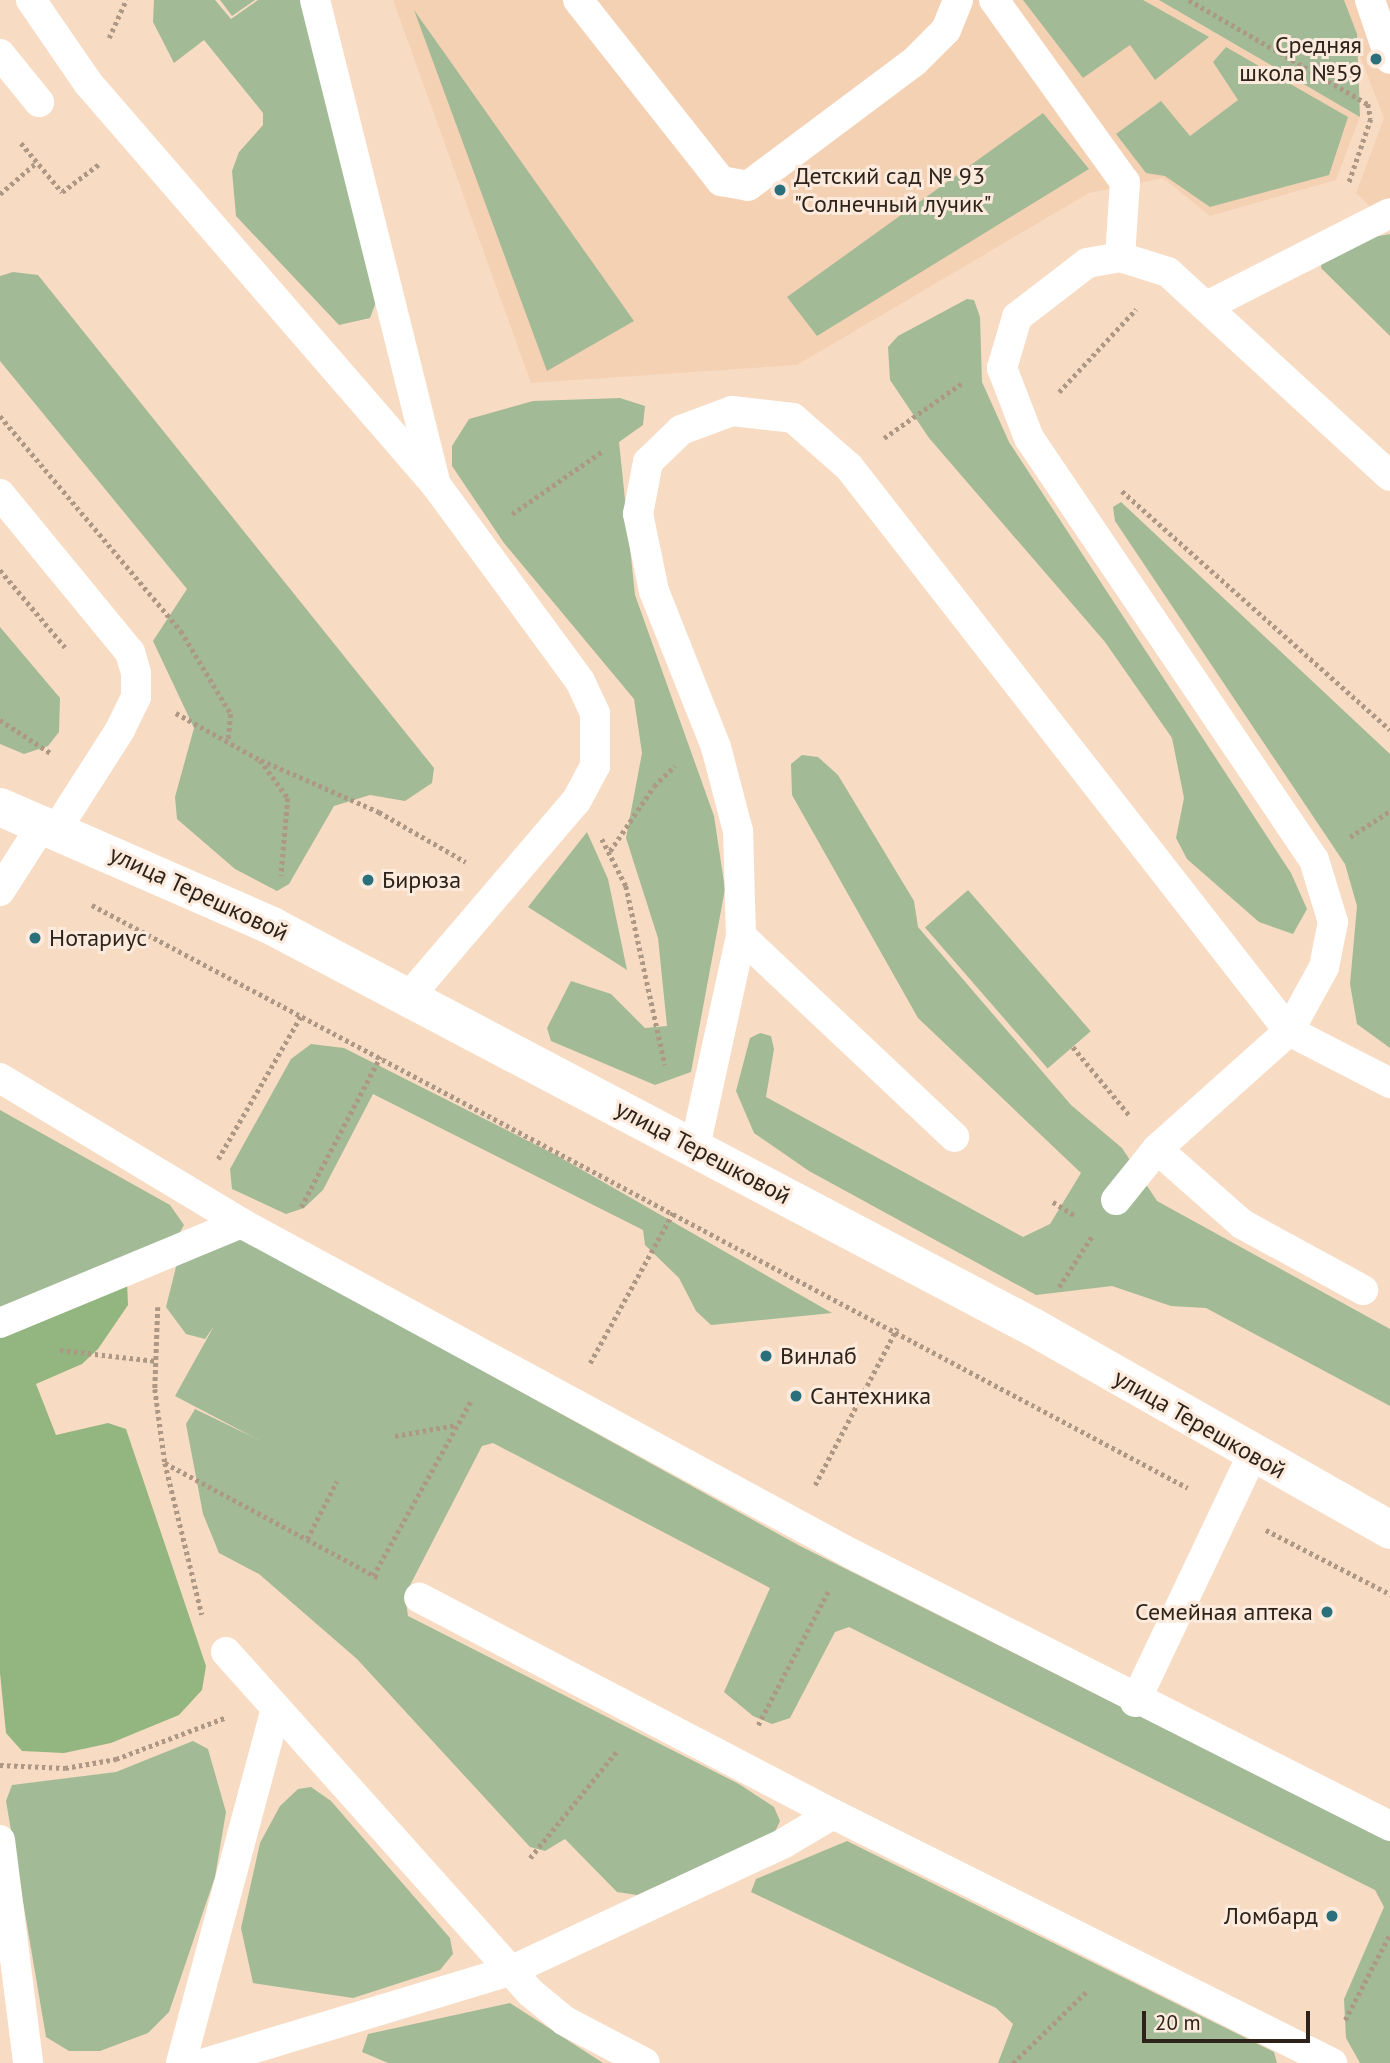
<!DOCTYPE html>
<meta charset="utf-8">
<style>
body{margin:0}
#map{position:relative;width:1390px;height:2063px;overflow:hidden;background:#f8dbc3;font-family:"PT Sans",sans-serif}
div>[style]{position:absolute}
.built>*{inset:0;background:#f5d1b4}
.green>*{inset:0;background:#a3ba97;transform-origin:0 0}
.forest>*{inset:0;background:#93b680}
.path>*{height:4.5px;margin-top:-2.25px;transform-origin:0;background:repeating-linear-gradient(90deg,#ad9785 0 3.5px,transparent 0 7px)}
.lane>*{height:30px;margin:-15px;padding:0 15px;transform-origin:15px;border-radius:15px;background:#fff}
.secondary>*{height:38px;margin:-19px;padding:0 19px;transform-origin:19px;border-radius:19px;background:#fff}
.dots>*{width:19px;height:19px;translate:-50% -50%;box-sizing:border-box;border:4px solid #fceadc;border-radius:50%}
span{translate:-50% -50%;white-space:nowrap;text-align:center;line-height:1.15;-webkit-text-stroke:6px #fceadc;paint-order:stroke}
.poi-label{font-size:24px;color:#2d231a}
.right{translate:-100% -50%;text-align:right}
.left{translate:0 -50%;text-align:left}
.street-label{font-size:24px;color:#2d231a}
.scale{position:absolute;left:1142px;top:2011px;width:168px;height:32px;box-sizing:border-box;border:4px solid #2d231a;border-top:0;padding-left:9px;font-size:21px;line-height:24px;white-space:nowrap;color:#2d231a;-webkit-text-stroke:5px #fceadc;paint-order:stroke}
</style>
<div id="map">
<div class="built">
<i style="clip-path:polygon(393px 0,1159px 0,1360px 117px,1336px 180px,1210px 216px,1163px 178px,1089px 193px,797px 365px,531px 383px)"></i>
<i style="clip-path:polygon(1338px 0,1390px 0,1390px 225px,1356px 193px,1384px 118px)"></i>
</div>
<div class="green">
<i style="clip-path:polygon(154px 0,215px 0,231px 19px,258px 0,302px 0,376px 302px,370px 318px,339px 325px,236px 216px,232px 171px,239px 152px,263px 125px,263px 113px,204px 40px,174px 63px,153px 22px)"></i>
<i style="clip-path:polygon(220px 0,255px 0,232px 16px)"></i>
<i style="clip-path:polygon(1023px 0,1143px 0,1209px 37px,1155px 80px,1130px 45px,1083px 78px)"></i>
<i style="clip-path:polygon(1159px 0,1344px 0,1357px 34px,1360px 117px)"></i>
<i style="clip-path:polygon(414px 10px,634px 321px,547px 371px)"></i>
<i style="clip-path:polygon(1226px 47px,1348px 117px,1329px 175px,1210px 207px,1165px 176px,1146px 173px,1116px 134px,1161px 101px,1190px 136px,1238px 100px,1213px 62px)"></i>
<i style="clip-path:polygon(1043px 113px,1089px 169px,817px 336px,787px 297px)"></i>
<i style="clip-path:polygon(1390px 234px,1390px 336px,1321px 268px,1322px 258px,1357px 240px)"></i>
<i style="clip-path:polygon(13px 272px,38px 275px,434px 768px,432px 783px,405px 801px,370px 795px,334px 806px,289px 884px,277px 891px,235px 869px,177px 819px,175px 797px,194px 728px,153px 641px,187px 589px,0 361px,0 276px)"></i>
<i style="clip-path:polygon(967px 299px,974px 300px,980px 317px,982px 382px,1009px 442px,1291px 873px,1307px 909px,1293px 934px,1259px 922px,1187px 859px,1176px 838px,1184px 798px,1172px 738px,1105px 642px,929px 438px,890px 380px,888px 347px,898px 336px)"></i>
<i style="clip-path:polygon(620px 398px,645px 406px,643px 425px,619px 442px,635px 595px,714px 816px,725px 889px,691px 1072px,655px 1085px,551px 1041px,547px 1028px,571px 981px,611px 994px,645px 1028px,667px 1026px,658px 938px,626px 838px,642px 753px,634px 699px,504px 543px,452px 466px,452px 446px,469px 419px,533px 401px)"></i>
<i style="clip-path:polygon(1121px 502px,1390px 754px,1390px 1048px,1357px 1024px,1350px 984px,1357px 906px,1345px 864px,1115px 521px,1113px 507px)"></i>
<i style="clip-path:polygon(0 627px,60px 698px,59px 732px,48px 746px,24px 754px,0 744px)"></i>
<i style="clip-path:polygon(802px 755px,818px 757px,838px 775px,914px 901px,918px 927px,1071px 1105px,1122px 1148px,1157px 1201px,1390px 1329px,1390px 1406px,1206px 1308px,1171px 1306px,1112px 1286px,1036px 1295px,809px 1171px,754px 1133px,736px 1091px,750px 1038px,760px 1033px,771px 1036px,774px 1049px,766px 1097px,1023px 1237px,1050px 1224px,1081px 1173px,918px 1018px,792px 795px,791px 764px)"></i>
<i style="clip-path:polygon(587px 832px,608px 879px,627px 970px,528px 907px)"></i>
<i style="left:968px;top:890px;width:187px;height:57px;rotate:49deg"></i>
<i style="clip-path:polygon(311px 1044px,344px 1048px,556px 1155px,832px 1313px,711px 1325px,696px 1311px,679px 1278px,645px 1245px,643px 1230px,373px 1094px,323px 1190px,304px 1208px,286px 1214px,232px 1189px,230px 1169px,291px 1059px)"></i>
<i style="clip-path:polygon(0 1110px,170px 1205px,184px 1225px,178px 1236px,0 1311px)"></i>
<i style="clip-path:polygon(243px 1238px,800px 1546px,1390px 1841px,1390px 2063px,1360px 2063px,1346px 2038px,1344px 1999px,1384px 1907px,1375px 1890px,849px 1627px,835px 1632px,790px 1718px,772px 1724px,753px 1716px,724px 1692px,770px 1588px,493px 1443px,482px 1446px,405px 1595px,408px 1616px,739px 1784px,774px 1807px,780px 1821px,774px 1834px,637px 1895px,617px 1892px,565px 1839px,545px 1851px,530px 1847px,357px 1659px,259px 1574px,219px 1553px,203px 1514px,186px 1424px,195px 1409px,261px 1441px,175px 1396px,214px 1326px,205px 1339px,186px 1334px,166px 1307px,178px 1259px)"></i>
<i style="clip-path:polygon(193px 1741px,208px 1749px,226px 1812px,215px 1877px,169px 2012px,148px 2033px,100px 2051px,69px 2051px,46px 2037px,6px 1801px,12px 1785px,116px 1772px)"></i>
<i style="clip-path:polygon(311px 1787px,331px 1801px,450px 1938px,453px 1954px,440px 1970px,353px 1998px,253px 1983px,241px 1928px,260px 1843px,280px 1806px,298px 1789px)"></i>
<i style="clip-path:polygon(847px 1841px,1254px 2042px,1274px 2052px,1277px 2063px,998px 2063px,1013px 2024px,996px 2008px,751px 1892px,756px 1879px)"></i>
<i style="clip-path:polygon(510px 2003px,603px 2063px,388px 2063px,362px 2052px,368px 2034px)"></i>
</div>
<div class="forest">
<i style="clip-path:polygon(127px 1281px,128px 1305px,98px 1349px,82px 1364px,36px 1384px,56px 1435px,108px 1423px,126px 1429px,206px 1666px,202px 1690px,179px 1715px,111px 1743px,64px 1753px,22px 1751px,6px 1733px,0 1673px,0 1337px)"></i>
</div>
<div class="path">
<i style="left:1189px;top:0;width:207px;rotate:30.2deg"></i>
<i style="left:1368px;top:104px;width:15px;rotate:79deg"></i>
<i style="left:1371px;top:119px;width:68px;rotate:109deg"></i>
<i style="left:109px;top:38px;width:42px;rotate:-65.9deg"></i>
<i style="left:21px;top:143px;width:64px;rotate:50.1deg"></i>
<i style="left:62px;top:192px;width:46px;rotate:-37.1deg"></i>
<i style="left:0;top:194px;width:49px;rotate:-40.9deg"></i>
<i style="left:1059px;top:392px;width:113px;rotate:-47.1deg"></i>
<i style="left:0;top:416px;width:281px;rotate:49.9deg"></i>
<i style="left:181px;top:631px;width:97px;rotate:58.9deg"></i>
<i style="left:231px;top:714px;width:27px;rotate:96deg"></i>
<i style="left:884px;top:438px;width:95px;rotate:-35.2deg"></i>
<i style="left:1122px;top:491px;width:359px;rotate:41.7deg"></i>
<i style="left:512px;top:514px;width:112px;rotate:-34.8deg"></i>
<i style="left:0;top:570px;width:101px;rotate:49.8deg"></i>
<i style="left:176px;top:713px;width:96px;rotate:29.2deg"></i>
<i style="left:260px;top:760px;width:47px;rotate:53.6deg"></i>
<i style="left:288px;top:798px;width:78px;rotate:95.1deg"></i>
<i style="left:0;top:720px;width:62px;rotate:33.2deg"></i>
<i style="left:261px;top:760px;width:129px;rotate:23.8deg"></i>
<i style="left:379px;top:812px;width:100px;rotate:29.9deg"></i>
<i style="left:1350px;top:837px;width:48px;rotate:-33deg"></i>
<i style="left:602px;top:839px;width:53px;rotate:62.9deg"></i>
<i style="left:626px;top:886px;width:183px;rotate:77.7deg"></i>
<i style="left:610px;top:851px;width:78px;rotate:-55.9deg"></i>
<i style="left:654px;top:786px;width:29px;rotate:-44deg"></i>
<i style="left:92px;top:905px;width:1241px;rotate:28.01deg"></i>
<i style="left:1073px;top:1047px;width:89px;rotate:50.4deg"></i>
<i style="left:218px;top:1159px;width:168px;rotate:-59.9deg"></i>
<i style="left:1053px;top:1202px;width:26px;rotate:32deg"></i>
<i style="left:301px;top:1207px;width:170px;rotate:-62.2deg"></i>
<i style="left:1059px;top:1287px;width:61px;rotate:-57.1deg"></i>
<i style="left:158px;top:1307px;width:82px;rotate:92.1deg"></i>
<i style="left:155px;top:1389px;width:75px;rotate:82.3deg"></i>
<i style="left:165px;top:1463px;width:156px;rotate:76.3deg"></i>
<i style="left:60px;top:1350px;width:97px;rotate:6.5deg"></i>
<i style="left:590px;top:1363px;width:174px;rotate:-61.1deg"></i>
<i style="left:395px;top:1436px;width:62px;rotate:-10.2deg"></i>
<i style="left:165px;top:1463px;width:244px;rotate:28.3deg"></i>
<i style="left:815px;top:1485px;width:177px;rotate:-62.4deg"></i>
<i style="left:1266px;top:1530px;width:140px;rotate:27.3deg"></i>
<i style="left:307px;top:1539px;width:65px;rotate:-62.7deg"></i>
<i style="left:373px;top:1576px;width:203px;rotate:-60.8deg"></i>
<i style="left:758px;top:1725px;width:153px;rotate:-62.3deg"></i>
<i style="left:0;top:1765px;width:65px;rotate:2.6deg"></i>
<i style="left:65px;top:1768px;width:52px;rotate:-10deg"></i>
<i style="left:116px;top:1759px;width:116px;rotate:-20.8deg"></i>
<i style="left:530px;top:1858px;width:138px;rotate:-50.9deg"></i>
<i style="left:1345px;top:2020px;width:97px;rotate:-62.4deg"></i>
<i style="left:1013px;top:2063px;width:103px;rotate:-44.2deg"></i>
</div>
<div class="lane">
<i style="left:31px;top:0;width:101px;rotate:55.5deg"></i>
<i style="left:88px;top:83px;width:532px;rotate:49.12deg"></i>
<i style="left:436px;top:485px;width:243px;rotate:53.7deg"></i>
<i style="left:580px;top:681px;width:35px;rotate:65deg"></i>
<i style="left:595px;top:713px;width:53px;rotate:90deg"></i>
<i style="left:595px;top:766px;width:40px;rotate:118deg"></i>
<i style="left:576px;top:801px;width:260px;rotate:130.5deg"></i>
<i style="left:315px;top:0;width:493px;rotate:76deg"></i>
<i style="left:578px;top:0;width:231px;rotate:51.7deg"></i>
<i style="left:721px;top:181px;width:27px;rotate:10deg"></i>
<i style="left:748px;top:186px;width:207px;rotate:-36.8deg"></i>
<i style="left:914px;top:62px;width:45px;rotate:-45deg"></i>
<i style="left:946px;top:30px;width:32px;rotate:-68deg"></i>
<i style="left:994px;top:0;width:224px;rotate:54.3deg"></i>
<i style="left:1125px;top:182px;width:75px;rotate:93.8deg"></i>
<i style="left:1370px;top:0;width:62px;rotate:71.3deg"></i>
<i style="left:0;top:54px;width:62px;rotate:50.9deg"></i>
<i style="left:1207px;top:306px;width:205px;rotate:-26.9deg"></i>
<i style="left:0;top:494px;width:205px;rotate:50.6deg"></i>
<i style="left:130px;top:652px;width:22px;rotate:74deg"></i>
<i style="left:136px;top:673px;width:24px;rotate:90deg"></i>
<i style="left:136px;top:697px;width:37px;rotate:116deg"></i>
<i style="left:120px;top:730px;width:115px;rotate:122.6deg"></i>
<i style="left:0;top:891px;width:82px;rotate:-57.5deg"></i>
<i style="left:741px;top:936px;width:293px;rotate:43.3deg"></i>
<i style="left:0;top:1078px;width:281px;rotate:31deg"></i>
<i style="left:241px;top:1223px;width:693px;rotate:28.45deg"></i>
<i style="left:850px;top:1553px;width:605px;rotate:26.82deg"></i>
<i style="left:695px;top:1147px;width:216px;rotate:-77.7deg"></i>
<i style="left:741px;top:936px;width:105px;rotate:-91.6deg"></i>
<i style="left:738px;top:831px;width:87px;rotate:-104.7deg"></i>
<i style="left:716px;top:747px;width:168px;rotate:-111.7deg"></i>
<i style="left:654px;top:591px;width:79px;rotate:-101.7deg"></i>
<i style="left:638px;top:514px;width:53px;rotate:-79.1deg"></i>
<i style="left:648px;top:462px;width:46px;rotate:-44.1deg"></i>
<i style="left:681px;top:430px;width:54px;rotate:-20.4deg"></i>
<i style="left:732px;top:411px;width:61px;rotate:6.5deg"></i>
<i style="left:793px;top:418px;width:74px;rotate:41.2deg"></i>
<i style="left:849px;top:467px;width:715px;rotate:52.04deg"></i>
<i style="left:1289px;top:1031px;width:114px;rotate:27.2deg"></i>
<i style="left:1157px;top:1149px;width:113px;rotate:41.4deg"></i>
<i style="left:1242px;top:1224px;width:138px;rotate:28.6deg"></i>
<i style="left:1116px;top:1200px;width:65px;rotate:-51.2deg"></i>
<i style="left:1157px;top:1149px;width:177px;rotate:-41.8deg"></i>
<i style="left:1289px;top:1031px;width:73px;rotate:-61.3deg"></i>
<i style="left:1324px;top:967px;width:46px;rotate:-78.7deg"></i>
<i style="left:1333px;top:922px;width:65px;rotate:-107deg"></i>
<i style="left:1314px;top:860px;width:509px;rotate:-124.03deg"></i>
<i style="left:1029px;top:438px;width:75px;rotate:-111.1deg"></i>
<i style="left:1002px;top:368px;width:53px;rotate:-73.6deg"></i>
<i style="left:1017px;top:317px;width:88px;rotate:-37.6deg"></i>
<i style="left:1087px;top:263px;width:34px;rotate:-10deg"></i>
<i style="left:1120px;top:257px;width:50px;rotate:17.4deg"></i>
<i style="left:1168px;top:272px;width:301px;rotate:42.6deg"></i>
<i style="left:0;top:1323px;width:261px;rotate:-22.5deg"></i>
<i style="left:226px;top:1652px;width:457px;rotate:48.2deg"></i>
<i style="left:531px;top:1993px;width:44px;rotate:39.5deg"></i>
<i style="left:565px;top:2021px;width:90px;rotate:27.7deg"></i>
<i style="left:1135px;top:1702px;width:272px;rotate:-64.6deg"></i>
<i style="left:833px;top:1814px;width:558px;rotate:26.52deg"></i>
<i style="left:0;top:1840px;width:225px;rotate:82.8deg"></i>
<i style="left:181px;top:2063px;width:367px;rotate:-75deg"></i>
<i style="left:205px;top:2063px;width:319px;rotate:-16.8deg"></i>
<i style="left:510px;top:1971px;width:302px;rotate:-25deg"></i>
<i style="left:784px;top:1843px;width:57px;rotate:-30.6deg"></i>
<i style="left:833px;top:1814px;width:467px;rotate:-152.4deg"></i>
</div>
<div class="secondary">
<i style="left:0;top:807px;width:297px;rotate:23.6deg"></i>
<i style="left:272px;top:926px;width:860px;rotate:27.79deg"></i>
<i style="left:1033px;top:1327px;width:411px;rotate:29.6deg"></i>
</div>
<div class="dots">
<i style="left:1376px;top:59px;background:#29707c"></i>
<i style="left:780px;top:190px;background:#29707c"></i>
<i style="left:368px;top:880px;background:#29707c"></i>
<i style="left:35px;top:938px;background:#29707c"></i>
<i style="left:766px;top:1356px;background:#29707c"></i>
<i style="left:796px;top:1396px;background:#29707c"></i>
<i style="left:1327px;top:1612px;background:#29707c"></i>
<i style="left:1332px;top:1916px;background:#29707c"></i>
</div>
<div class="poi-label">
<span class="right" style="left:1362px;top:59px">Средняя<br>школа №59</span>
<span class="left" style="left:794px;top:190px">Детский сад № 93<br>"Солнечный лучик"</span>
<span class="left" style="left:382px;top:880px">Бирюза</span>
<span class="left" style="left:49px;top:938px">Нотариус</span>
<span class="left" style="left:780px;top:1356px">Винлаб</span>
<span class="left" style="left:810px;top:1396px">Сантехника</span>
<span class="right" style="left:1313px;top:1612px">Семейная аптека</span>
<span class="right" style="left:1318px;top:1916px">Ломбард</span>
</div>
<div class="street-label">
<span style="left:199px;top:893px;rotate:25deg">улица Терешковой</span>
<span style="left:703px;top:1152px;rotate:28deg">улица Терешковой</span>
<span style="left:1200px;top:1424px;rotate:30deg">улица Терешковой</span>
</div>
<div class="scale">20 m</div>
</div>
